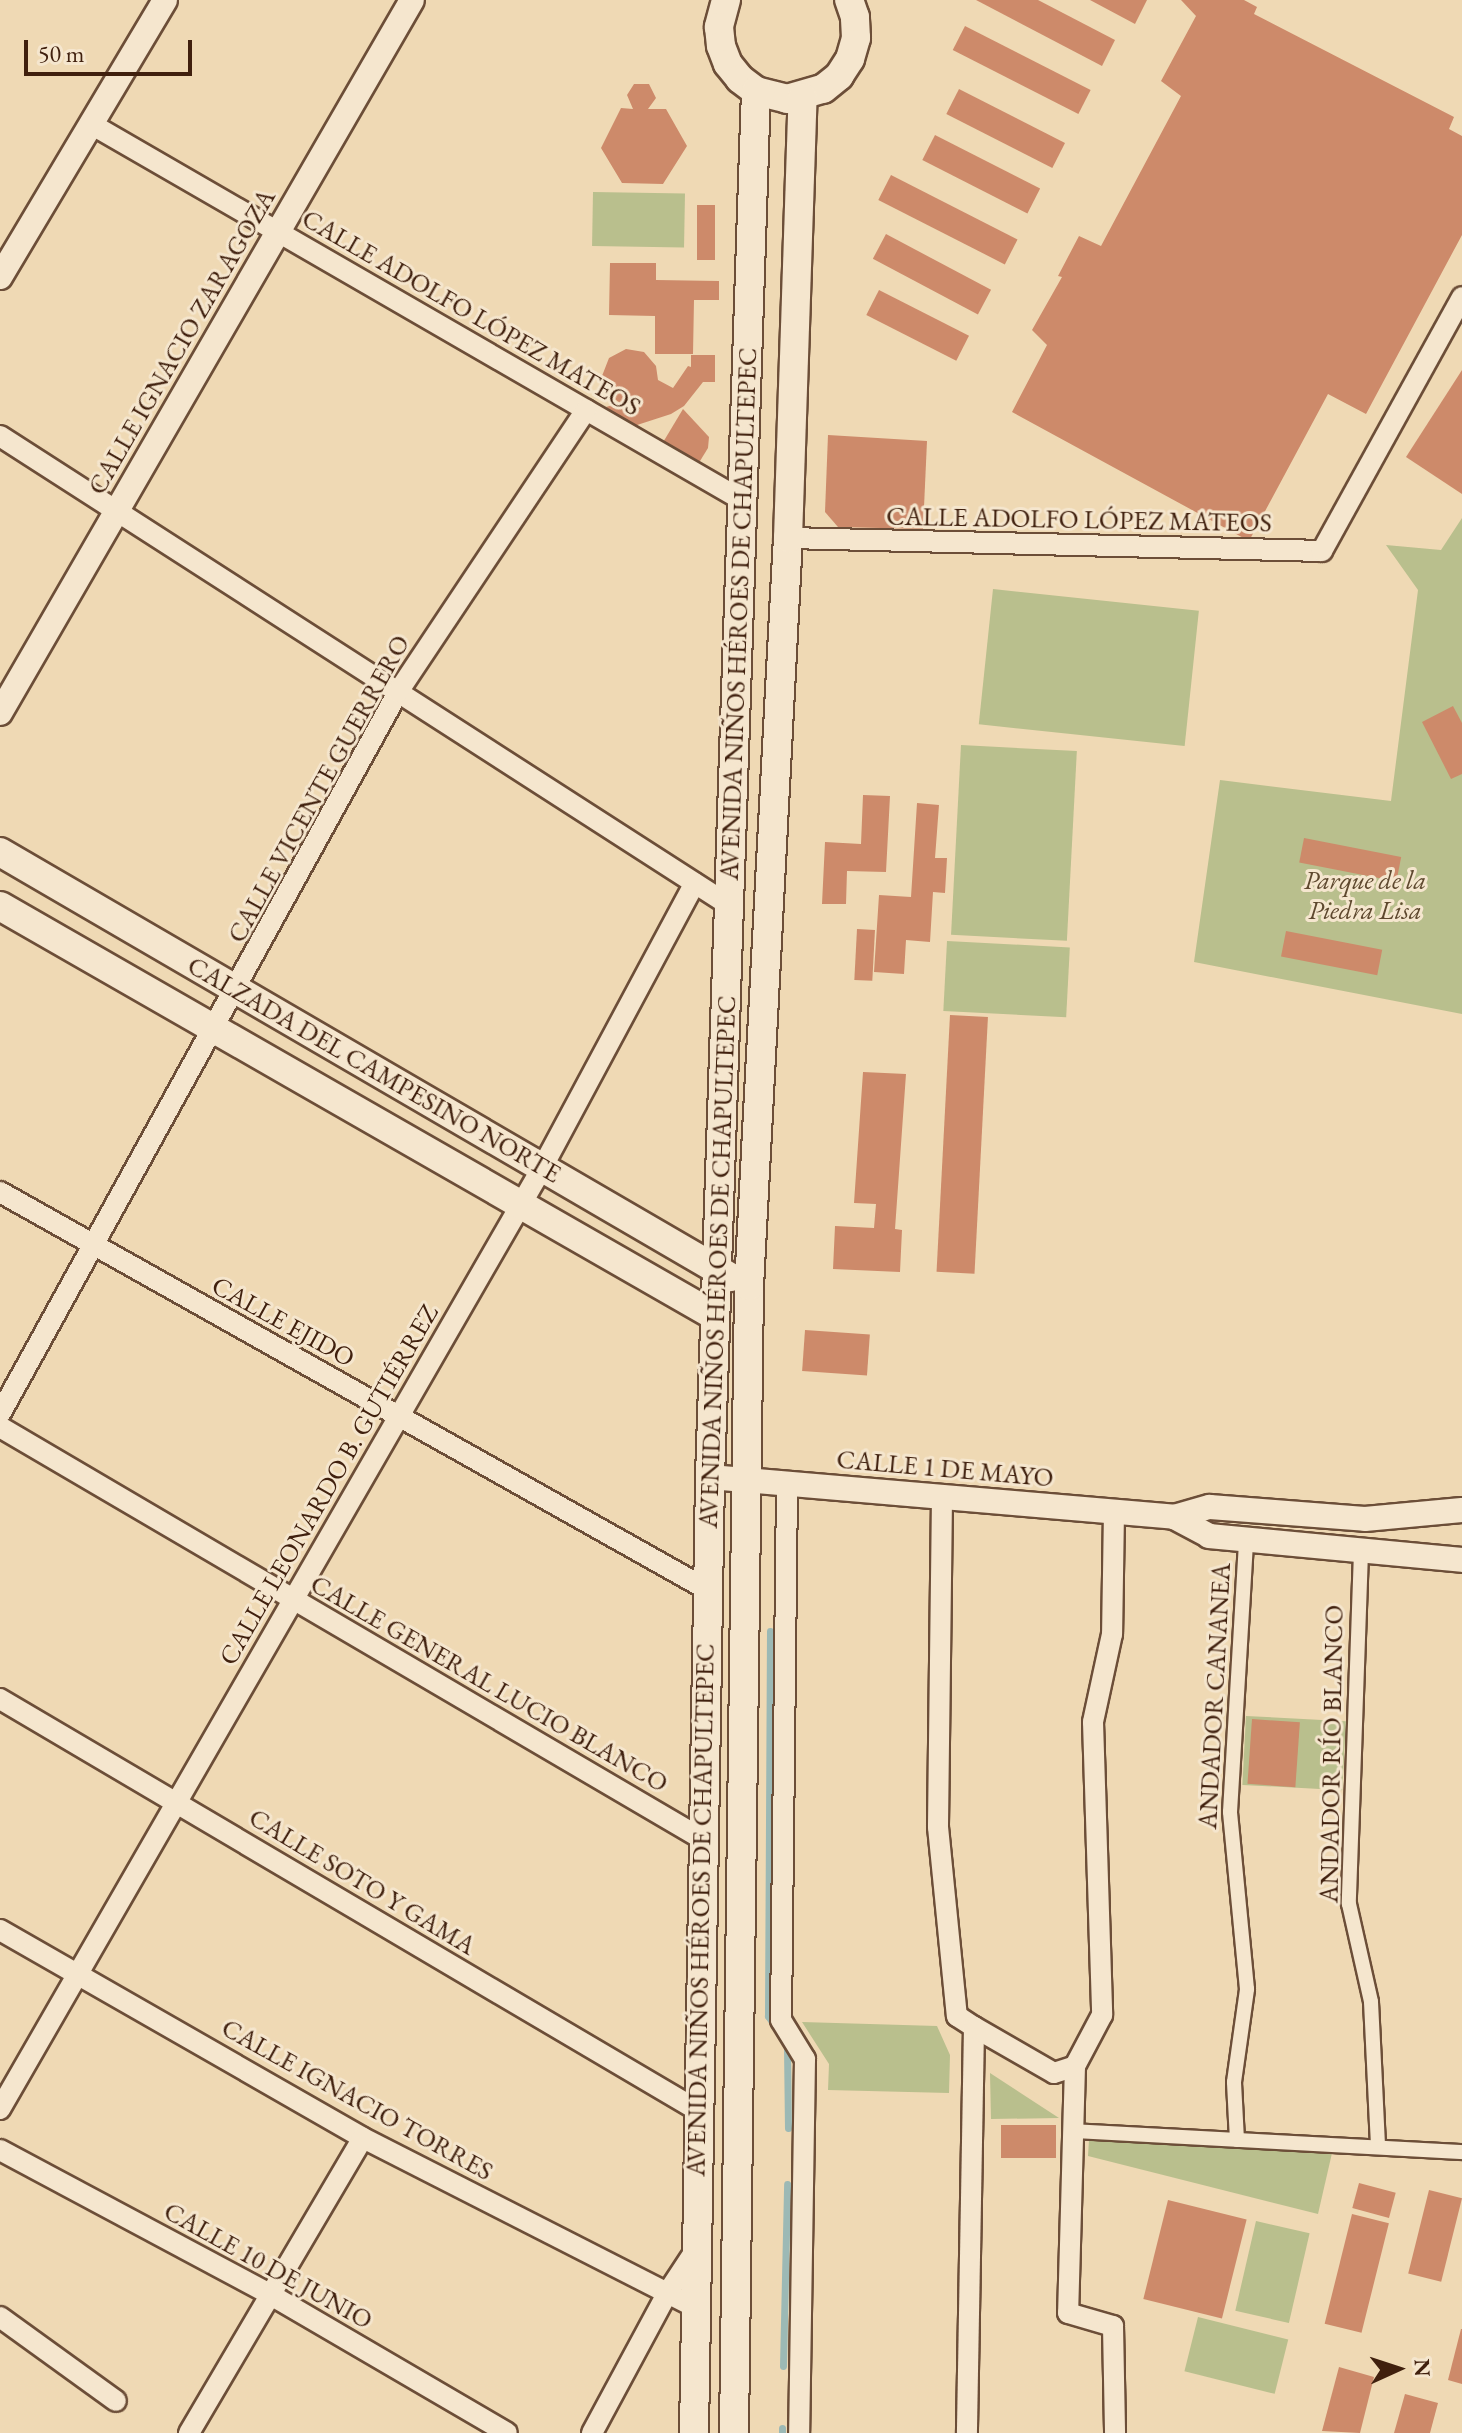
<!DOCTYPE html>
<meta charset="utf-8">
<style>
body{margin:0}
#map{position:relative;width:1462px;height:2433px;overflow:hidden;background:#efd9b4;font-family:"EB Garamond",serif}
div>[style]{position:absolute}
.green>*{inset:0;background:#b9bf8d;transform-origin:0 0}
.stream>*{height:7px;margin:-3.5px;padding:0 3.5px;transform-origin:3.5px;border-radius:3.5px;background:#9cb9b5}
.building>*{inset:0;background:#cd8a6a;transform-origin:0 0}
.roads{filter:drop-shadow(2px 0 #6c4e38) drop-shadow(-2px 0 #6c4e38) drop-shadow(0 2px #6c4e38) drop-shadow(0 -2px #6c4e38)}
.pedestrian>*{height:14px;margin:-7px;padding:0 7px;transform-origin:7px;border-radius:7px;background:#f5e6ce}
.minor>*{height:20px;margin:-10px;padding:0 10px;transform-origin:10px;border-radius:10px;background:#f5e6ce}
.tertiary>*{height:24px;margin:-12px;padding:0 12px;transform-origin:12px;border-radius:12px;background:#f5e6ce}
.secondary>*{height:28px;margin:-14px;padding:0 14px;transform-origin:14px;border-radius:14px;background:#f5e6ce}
span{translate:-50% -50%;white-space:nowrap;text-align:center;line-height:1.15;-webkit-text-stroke:6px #f5e6ce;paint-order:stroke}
.street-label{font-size:26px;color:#40200e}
.park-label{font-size:26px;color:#5e482e;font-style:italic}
.north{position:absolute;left:1358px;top:2329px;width:80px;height:80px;-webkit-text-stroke:6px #f5e6ce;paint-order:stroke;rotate:87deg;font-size:22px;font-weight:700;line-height:32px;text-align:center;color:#40200e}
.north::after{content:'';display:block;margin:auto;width:28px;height:36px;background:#40200e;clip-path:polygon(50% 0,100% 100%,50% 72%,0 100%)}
.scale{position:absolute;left:24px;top:40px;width:168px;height:36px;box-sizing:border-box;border:4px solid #40200e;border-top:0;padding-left:10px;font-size:24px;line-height:28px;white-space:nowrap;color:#40200e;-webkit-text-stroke:6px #f5e6ce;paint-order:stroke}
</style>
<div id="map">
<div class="green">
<i style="left:593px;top:192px;width:92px;height:54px;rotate:1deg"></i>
<i style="clip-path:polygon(1462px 518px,1462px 1014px,1194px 962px,1220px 780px,1391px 801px,1418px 590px,1386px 545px,1441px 550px)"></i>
<i style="left:993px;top:589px;width:207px;height:136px;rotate:6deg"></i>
<i style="left:961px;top:745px;width:116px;height:190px;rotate:3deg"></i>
<i style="left:947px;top:941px;width:123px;height:70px;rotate:3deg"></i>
<i style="left:1246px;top:1716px;width:100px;height:69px;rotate:3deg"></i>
<i style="clip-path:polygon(802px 2022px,937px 2026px,950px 2055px,949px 2093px,828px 2090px,829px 2064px)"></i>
<i style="clip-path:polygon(990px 2073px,1059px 2118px,991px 2119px)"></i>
<i style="clip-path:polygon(1089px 2140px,1332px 2153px,1318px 2214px,1088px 2156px)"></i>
<i style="left:1256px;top:2221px;width:55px;height:92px;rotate:13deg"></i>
<i style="left:1198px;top:2317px;width:93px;height:56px;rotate:14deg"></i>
</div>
<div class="stream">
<i style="left:770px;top:1631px;width:385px;rotate:90.3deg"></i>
<i style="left:768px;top:2016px;width:12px;rotate:55deg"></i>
<i style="left:787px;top:2047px;width:81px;rotate:89.3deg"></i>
<i style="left:783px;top:2366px;width:182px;rotate:-88.7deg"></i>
<i style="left:782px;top:2433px;width:5px;rotate:-90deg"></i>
</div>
<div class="building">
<i style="clip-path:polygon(976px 0,1038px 0,1115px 40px,1102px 66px)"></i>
<i style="clip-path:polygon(1090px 0,1147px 0,1135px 24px)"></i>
<i style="clip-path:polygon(1181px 0,1244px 0,1257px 7px,1254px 14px,1454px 117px,1449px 129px,1462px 136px,1462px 235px,1366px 414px,1328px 394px,1249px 541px,1012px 412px,1047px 345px,1032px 330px,1062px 277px,1058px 276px,1079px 236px,1101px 246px,1181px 96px,1161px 81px,1196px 16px)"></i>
<i style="left:965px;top:26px;width:141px;height:27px;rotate:27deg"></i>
<i style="clip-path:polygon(634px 84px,649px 84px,656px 98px,648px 109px,666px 109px,687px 146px,663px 184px,622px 183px,601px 148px,621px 108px,633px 109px,627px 95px)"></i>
<i style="left:959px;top:89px;width:119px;height:28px;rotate:27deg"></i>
<i style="left:935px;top:135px;width:118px;height:28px;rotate:27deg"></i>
<i style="left:891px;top:175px;width:142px;height:28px;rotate:27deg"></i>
<i style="left:697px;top:205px;width:18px;height:55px"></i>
<i style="left:886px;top:234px;width:119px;height:28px;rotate:28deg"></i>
<i style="clip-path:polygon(610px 263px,656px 263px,656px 280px,719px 281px,719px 300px,694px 300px,693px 354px,655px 354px,655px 316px,609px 315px)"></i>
<i style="left:879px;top:290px;width:101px;height:28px;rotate:27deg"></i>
<i style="clip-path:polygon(626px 349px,644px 352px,656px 366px,658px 380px,673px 388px,688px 366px,691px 367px,691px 355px,715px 355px,715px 382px,703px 382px,684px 406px,671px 414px,634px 426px,606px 407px,620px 403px,608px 394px,602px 376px,609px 358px)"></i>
<i style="clip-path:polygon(1462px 370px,1462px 494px,1406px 457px)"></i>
<i style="clip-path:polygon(683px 409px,709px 437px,708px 448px,700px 461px,692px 463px,662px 444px)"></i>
<i style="clip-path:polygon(828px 435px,927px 441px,923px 529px,838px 527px,825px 512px)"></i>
<i style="clip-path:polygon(1453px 706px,1462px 723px,1462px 774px,1451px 779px,1422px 722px)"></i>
<i style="clip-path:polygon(863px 795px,890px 796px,886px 872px,847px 871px,846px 904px,822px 904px,825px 842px,861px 844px)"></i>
<i style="clip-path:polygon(917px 803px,939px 805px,935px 858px,947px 858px,945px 893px,933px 892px,930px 942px,906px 940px,904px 974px,874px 972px,879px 895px,911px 897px)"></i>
<i style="left:1304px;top:838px;width:99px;height:25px;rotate:11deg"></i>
<i style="left:857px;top:929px;width:18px;height:51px;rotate:3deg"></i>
<i style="left:1286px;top:931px;width:98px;height:26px;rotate:11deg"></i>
<i style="left:950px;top:1015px;width:38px;height:257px;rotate:3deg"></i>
<i style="clip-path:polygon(863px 1072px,906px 1074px,895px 1229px,902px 1230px,900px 1272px,833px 1269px,835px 1226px,874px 1228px,876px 1204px,854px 1203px)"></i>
<i style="left:805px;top:1330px;width:65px;height:41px;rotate:4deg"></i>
<i style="left:1252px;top:1719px;width:48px;height:65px;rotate:4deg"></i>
<i style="left:1056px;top:2125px;width:33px;height:55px;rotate:90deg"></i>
<i style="left:1359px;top:2183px;width:38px;height:26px;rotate:15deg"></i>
<i style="left:1429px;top:2190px;width:34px;height:86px;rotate:14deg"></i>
<i style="left:1168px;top:2200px;width:81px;height:102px;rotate:14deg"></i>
<i style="left:1352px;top:2214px;width:38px;height:113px;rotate:14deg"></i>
<i style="clip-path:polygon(1461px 2329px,1462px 2329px,1462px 2384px,1448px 2380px)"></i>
<i style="clip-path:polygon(1339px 2367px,1374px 2377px,1360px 2433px,1322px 2431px)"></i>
<i style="clip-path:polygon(1405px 2394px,1438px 2403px,1430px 2433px,1394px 2433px)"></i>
</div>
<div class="roads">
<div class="pedestrian">
<i style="left:1361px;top:1552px;width:352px;rotate:92deg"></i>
<i style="left:1349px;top:1904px;width:100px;rotate:77.3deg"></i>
<i style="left:1371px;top:2002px;width:145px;rotate:87.2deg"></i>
<i style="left:1073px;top:2131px;width:390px;rotate:3.1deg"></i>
<i style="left:1237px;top:2140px;width:58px;rotate:-93deg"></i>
<i style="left:1234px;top:2082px;width:94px;rotate:-82deg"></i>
<i style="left:1247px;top:1989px;width:178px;rotate:-95.5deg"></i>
<i style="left:1230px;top:1812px;width:272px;rotate:-86.6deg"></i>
</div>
<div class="minor">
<i style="left:91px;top:124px;width:752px;rotate:30.01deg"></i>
<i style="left:0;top:436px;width:867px;rotate:32.76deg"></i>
<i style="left:788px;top:538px;width:534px;rotate:1.39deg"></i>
<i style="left:1322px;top:551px;width:290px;rotate:-61.1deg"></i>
<i style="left:0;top:1192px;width:812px;rotate:29.34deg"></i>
<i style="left:0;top:1414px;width:824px;rotate:-61.13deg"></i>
<i style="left:398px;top:692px;width:339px;rotate:-56.3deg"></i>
<i style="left:0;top:1427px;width:816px;rotate:30.4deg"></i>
<i style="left:787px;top:1484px;width:536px;rotate:90.64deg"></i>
<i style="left:781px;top:2020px;width:46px;rotate:58.4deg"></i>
<i style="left:805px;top:2059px;width:374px;rotate:90.9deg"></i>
<i style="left:942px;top:1497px;width:330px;rotate:90.7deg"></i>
<i style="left:938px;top:1827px;width:190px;rotate:84.3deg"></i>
<i style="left:957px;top:2016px;width:20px;rotate:33deg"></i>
<i style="left:974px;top:2027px;width:406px;rotate:91deg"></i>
<i style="left:1114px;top:1511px;width:123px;rotate:90.9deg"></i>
<i style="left:1112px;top:1634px;width:90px;rotate:102.2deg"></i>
<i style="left:1093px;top:1722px;width:293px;rotate:88.2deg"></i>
<i style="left:1102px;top:2015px;width:58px;rotate:117.9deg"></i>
<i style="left:1075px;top:2066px;width:247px;rotate:91.6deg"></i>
<i style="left:1068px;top:2313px;width:47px;rotate:16.1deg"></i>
<i style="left:1113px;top:2326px;width:107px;rotate:88.9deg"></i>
<i style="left:0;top:1699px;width:809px;rotate:30.53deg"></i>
<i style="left:0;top:1930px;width:418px;rotate:29.8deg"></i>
<i style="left:363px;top:2138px;width:372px;rotate:27deg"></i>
<i style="left:974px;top:2027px;width:92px;rotate:29.9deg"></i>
<i style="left:1054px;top:2073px;width:22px;rotate:-18deg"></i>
<i style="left:0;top:2109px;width:1086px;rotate:-60.06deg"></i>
<i style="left:542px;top:1168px;width:323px;rotate:-61.8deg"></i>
<i style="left:0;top:2150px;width:307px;rotate:28.1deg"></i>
<i style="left:271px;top:2295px;width:273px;rotate:30.3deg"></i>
<i style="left:0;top:2317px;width:143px;rotate:35.9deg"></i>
<i style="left:189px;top:2433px;width:342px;rotate:-59.5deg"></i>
<i style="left:592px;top:2433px;width:160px;rotate:-61.7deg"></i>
<i style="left:668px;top:2292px;width:49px;rotate:-56.6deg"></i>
</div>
<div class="tertiary">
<i style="left:0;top:277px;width:322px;rotate:-59.2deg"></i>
<i style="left:0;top:713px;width:823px;rotate:-59.98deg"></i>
<i style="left:710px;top:1477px;width:466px;rotate:4.9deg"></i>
<i style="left:1174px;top:1517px;width:37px;rotate:-16deg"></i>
<i style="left:1210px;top:1507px;width:155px;rotate:4.4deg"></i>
<i style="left:1365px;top:1519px;width:97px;rotate:-5.3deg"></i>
<i style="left:1174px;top:1517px;width:40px;rotate:28deg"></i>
<i style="left:1209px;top:1536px;width:254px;rotate:5.4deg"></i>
</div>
<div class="secondary">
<i style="left:726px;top:0;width:28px;rotate:105deg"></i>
<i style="left:719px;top:27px;width:19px;rotate:84deg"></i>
<i style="left:721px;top:46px;width:19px;rotate:69deg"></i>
<i style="left:728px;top:64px;width:19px;rotate:51deg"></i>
<i style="left:740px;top:79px;width:20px;rotate:37deg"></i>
<i style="left:756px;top:91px;width:32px;rotate:14deg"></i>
<i style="left:787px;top:99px;width:37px;rotate:-16deg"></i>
<i style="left:823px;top:89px;width:21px;rotate:-39deg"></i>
<i style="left:839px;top:76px;width:20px;rotate:-57deg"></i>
<i style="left:850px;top:59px;width:22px;rotate:-74deg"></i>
<i style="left:856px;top:38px;width:21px;rotate:-93deg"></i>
<i style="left:855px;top:17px;width:18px;rotate:-109deg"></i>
<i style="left:0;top:852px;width:845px;rotate:30.21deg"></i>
<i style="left:0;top:906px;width:824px;rotate:29.83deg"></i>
<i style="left:694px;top:2433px;width:956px;rotate:-89.04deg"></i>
<i style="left:710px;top:1477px;width:1387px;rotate:-88.1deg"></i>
<i style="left:734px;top:2433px;width:1147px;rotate:-89.25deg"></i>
<i style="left:749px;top:1286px;width:749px;rotate:-87.02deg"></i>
<i style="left:788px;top:538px;width:441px;rotate:-88.1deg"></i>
</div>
</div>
<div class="street-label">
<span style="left:471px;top:313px;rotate:30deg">CALLE ADOLFO LÓPEZ MATEOS</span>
<span style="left:182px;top:342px;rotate:-60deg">CALLE IGNACIO ZARAGOZA</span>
<span style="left:1079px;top:520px;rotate:1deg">CALLE ADOLFO LÓPEZ MATEOS</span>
<span style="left:739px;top:614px;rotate:-88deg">AVENIDA NIÑOS HÉROES DE CHAPULTEPEC</span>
<span style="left:319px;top:789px;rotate:-61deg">CALLE VICENTE GUERRERO</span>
<span style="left:374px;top:1070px;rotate:30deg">CALZADA DEL CAMPESINO NORTE</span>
<span style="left:718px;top:1262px;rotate:-88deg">AVENIDA NIÑOS HÉROES DE CHAPULTEPEC</span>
<span style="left:283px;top:1322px;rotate:29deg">CALLE EJIDO</span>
<span style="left:945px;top:1469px;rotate:5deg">CALLE 1 DE MAYO</span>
<span style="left:329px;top:1485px;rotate:-60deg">CALLE LEONARDO B. GUTIÉRREZ</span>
<span style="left:489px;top:1684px;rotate:30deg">CALLE GENERAL LUCIO BLANCO</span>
<span style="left:1215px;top:1696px;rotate:-87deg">ANDADOR CANANEA</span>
<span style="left:1332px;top:1754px;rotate:-89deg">ANDADOR RÍO BLANCO</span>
<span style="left:362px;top:1882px;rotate:31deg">CALLE SOTO Y GAMA</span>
<span style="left:701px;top:1910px;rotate:-89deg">AVENIDA NIÑOS HÉROES DE CHAPULTEPEC</span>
<span style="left:357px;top:2100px;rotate:29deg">CALLE IGNACIO TORRES</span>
<span style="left:268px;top:2266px;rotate:29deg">CALLE 10 DE JUNIO</span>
</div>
<div class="park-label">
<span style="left:1365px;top:896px">Parque de la<br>Piedra Lisa</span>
</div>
<div class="north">N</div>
<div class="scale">50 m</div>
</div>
